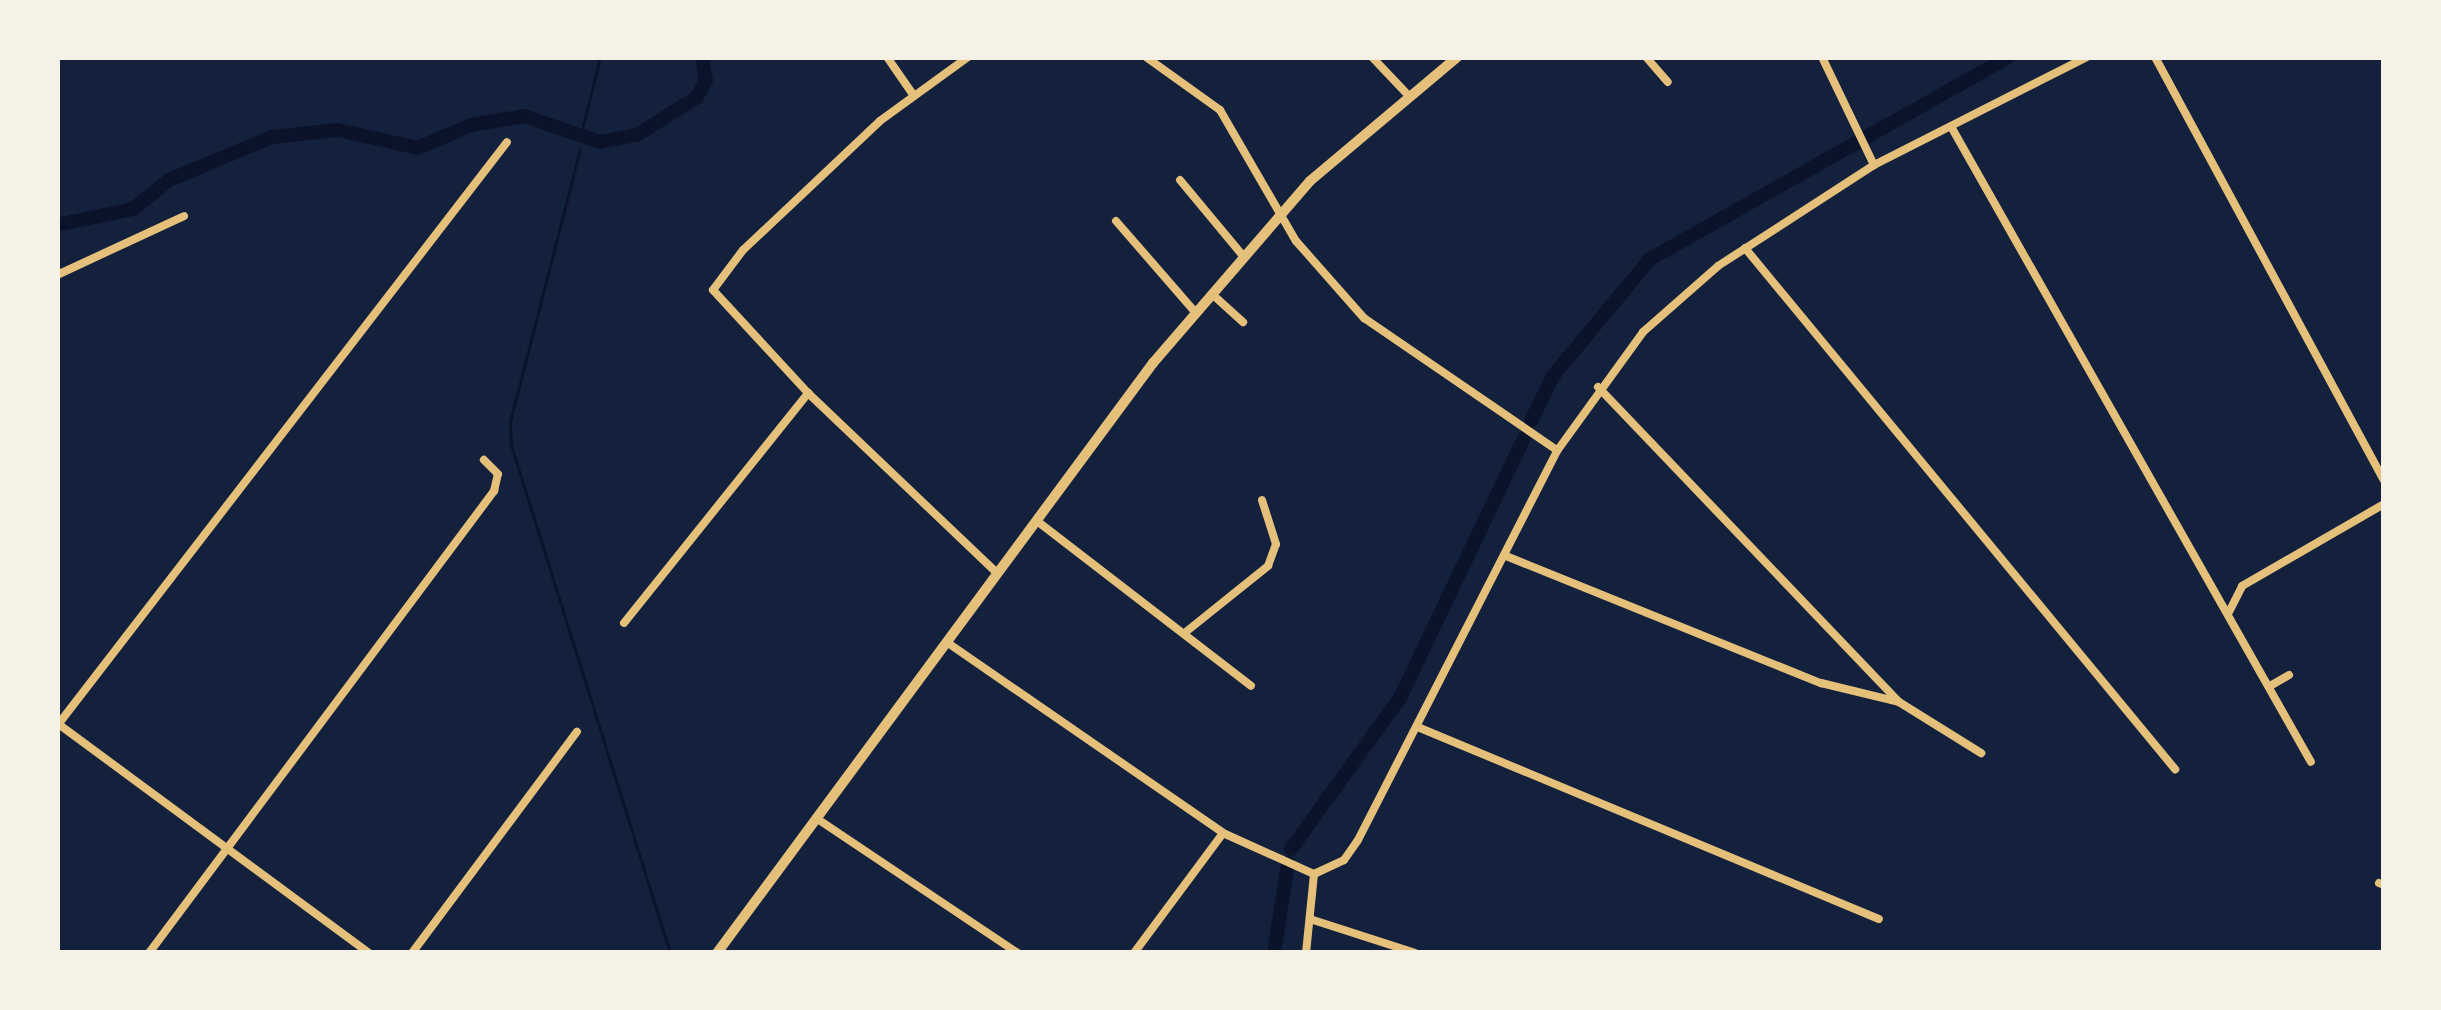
<!DOCTYPE html>
<style>
body{margin:0}
#map{position:relative;width:2441px;height:1010px;overflow:hidden;background:#14213d;font-family:"Times New Roman",serif}
div>[style]{position:absolute}
.stream>*{height:3px;margin:-1.5px;padding:0 1.5px;transform-origin:1.5px;border-radius:1.5px;background:#0b132b}
.canal>*{height:14px;margin:-7px;padding:0 7px;transform-origin:7px;border-radius:7px;background:#0b132b}
.minor>*{height:8px;margin:-4px;padding:0 4px;transform-origin:4px;border-radius:4px;background:#e5c07b}
.secondary>*{height:10px;margin:-5px;padding:0 5px;transform-origin:5px;border-radius:5px;background:#e5c07b}
span{translate:-50% -50%;white-space:nowrap;text-align:center;line-height:1.15;-webkit-text-stroke:12px #f6f1e7;paint-order:stroke}
.frame{position:absolute;inset:0;border:60px solid #f6f1e7;pointer-events:none}
</style>
<div id="map">
<div class="stream">
<i style="left:583px;top:126px;width:71px;rotate:-76.2deg"></i>
<i style="left:580px;top:149px;width:281px;rotate:104.4deg"></i>
<i style="left:510px;top:421px;width:24px;rotate:88deg"></i>
<i style="left:511px;top:445px;width:532px;rotate:72.62deg"></i>
</div>
<div class="canal">
<i style="left:57px;top:225px;width:78px;rotate:-11.9deg"></i>
<i style="left:133px;top:209px;width:46px;rotate:-38.9deg"></i>
<i style="left:169px;top:180px;width:112px;rotate:-22.7deg"></i>
<i style="left:272px;top:137px;width:66px;rotate:-6.1deg"></i>
<i style="left:338px;top:130px;width:82px;rotate:12.7deg"></i>
<i style="left:418px;top:148px;width:58px;rotate:-23.5deg"></i>
<i style="left:471px;top:125px;width:54px;rotate:-9.6deg"></i>
<i style="left:524px;top:116px;width:80px;rotate:18.9deg"></i>
<i style="left:600px;top:142px;width:38px;rotate:-11deg"></i>
<i style="left:637px;top:135px;width:71px;rotate:-32.3deg"></i>
<i style="left:697px;top:97px;width:19px;rotate:-62deg"></i>
<i style="left:706px;top:80px;width:23px;rotate:-100deg"></i>
<i style="left:1531px;top:421px;width:50px;rotate:-63.9deg"></i>
<i style="left:1553px;top:376px;width:152px;rotate:-50.3deg"></i>
<i style="left:1650px;top:259px;width:412px;rotate:-29.4deg"></i>
<i style="left:1291px;top:849px;width:186px;rotate:-54.2deg"></i>
<i style="left:1400px;top:698px;width:288px;rotate:-64.5deg"></i>
<i style="left:1274px;top:953px;width:91px;rotate:-81.2deg"></i>
</div>
<div class="minor">
<i style="left:887px;top:57px;width:47px;rotate:55.3deg"></i>
<i style="left:968px;top:57px;width:109px;rotate:144deg"></i>
<i style="left:880px;top:121px;width:188px;rotate:136.7deg"></i>
<i style="left:743px;top:250px;width:50px;rotate:126.9deg"></i>
<i style="left:713px;top:290px;width:140px;rotate:47.3deg"></i>
<i style="left:808px;top:393px;width:261px;rotate:43.6deg"></i>
<i style="left:1146px;top:57px;width:91px;rotate:35.6deg"></i>
<i style="left:1220px;top:110px;width:151px;rotate:59.9deg"></i>
<i style="left:1296px;top:241px;width:103px;rotate:48.6deg"></i>
<i style="left:1364px;top:318px;width:234px;rotate:34.4deg"></i>
<i style="left:1372px;top:57px;width:52px;rotate:46.5deg"></i>
<i style="left:1646px;top:57px;width:33px;rotate:49deg"></i>
<i style="left:1822px;top:57px;width:120px;rotate:64.3deg"></i>
<i style="left:2155px;top:57px;width:481px;rotate:61.6deg"></i>
<i style="left:1953px;top:130px;width:726px;rotate:60.47deg"></i>
<i style="left:1180px;top:180px;width:99px;rotate:50.3deg"></i>
<i style="left:1116px;top:221px;width:122px;rotate:49deg"></i>
<i style="left:1745px;top:248px;width:676px;rotate:50.47deg"></i>
<i style="left:57px;top:275px;width:140px;rotate:-24.9deg"></i>
<i style="left:1212px;top:294px;width:42px;rotate:42.1deg"></i>
<i style="left:1598px;top:387px;width:436px;rotate:46.3deg"></i>
<i style="left:1037px;top:521px;width:270px;rotate:37.6deg"></i>
<i style="left:1506px;top:556px;width:340px;rotate:22deg"></i>
<i style="left:1821px;top:683px;width:80px;rotate:13.7deg"></i>
<i style="left:1899px;top:702px;width:97px;rotate:31.9deg"></i>
<i style="left:2229px;top:612px;width:29px;rotate:-63deg"></i>
<i style="left:2242px;top:586px;width:164px;rotate:-30deg"></i>
<i style="left:624px;top:623px;width:295px;rotate:-51.3deg"></i>
<i style="left:1187px;top:631px;width:104px;rotate:-38.7deg"></i>
<i style="left:1268px;top:566px;width:23px;rotate:-70deg"></i>
<i style="left:1276px;top:544px;width:46px;rotate:-107.7deg"></i>
<i style="left:948px;top:643px;width:334px;rotate:34.6deg"></i>
<i style="left:1223px;top:833px;width:100px;rotate:24.3deg"></i>
<i style="left:2270px;top:686px;width:22px;rotate:-30deg"></i>
<i style="left:57px;top:723px;width:388px;rotate:36.4deg"></i>
<i style="left:57px;top:726px;width:737px;rotate:-52.38deg"></i>
<i style="left:1420px;top:728px;width:497px;rotate:22.6deg"></i>
<i style="left:816px;top:818px;width:243px;rotate:33.8deg"></i>
<i style="left:1314px;top:874px;width:33px;rotate:-25deg"></i>
<i style="left:1344px;top:860px;width:24px;rotate:-55deg"></i>
<i style="left:1358px;top:840px;width:437px;rotate:-62.9deg"></i>
<i style="left:1557px;top:451px;width:147px;rotate:-54.1deg"></i>
<i style="left:1643px;top:332px;width:100px;rotate:-41.3deg"></i>
<i style="left:1718px;top:266px;width:186px;rotate:-32.9deg"></i>
<i style="left:1874px;top:165px;width:239px;rotate:-26.9deg"></i>
<i style="left:2379px;top:883px;width:5px;rotate:22deg"></i>
<i style="left:1310px;top:919px;width:110px;rotate:17.9deg"></i>
<i style="left:149px;top:953px;width:577px;rotate:-53.25deg"></i>
<i style="left:494px;top:491px;width:17px;rotate:-77deg"></i>
<i style="left:498px;top:474px;width:20px;rotate:-135deg"></i>
<i style="left:412px;top:953px;width:276px;rotate:-53.3deg"></i>
<i style="left:1134px;top:953px;width:149px;rotate:-53.4deg"></i>
<i style="left:1306px;top:953px;width:79px;rotate:-84.2deg"></i>
</div>
<div class="secondary">
<i style="left:717px;top:953px;width:734px;rotate:-53.54deg"></i>
<i style="left:1153px;top:363px;width:240px;rotate:-49.2deg"></i>
<i style="left:1310px;top:181px;width:192px;rotate:-40.1deg"></i>
</div>
<div class="frame"></div>
</div>
